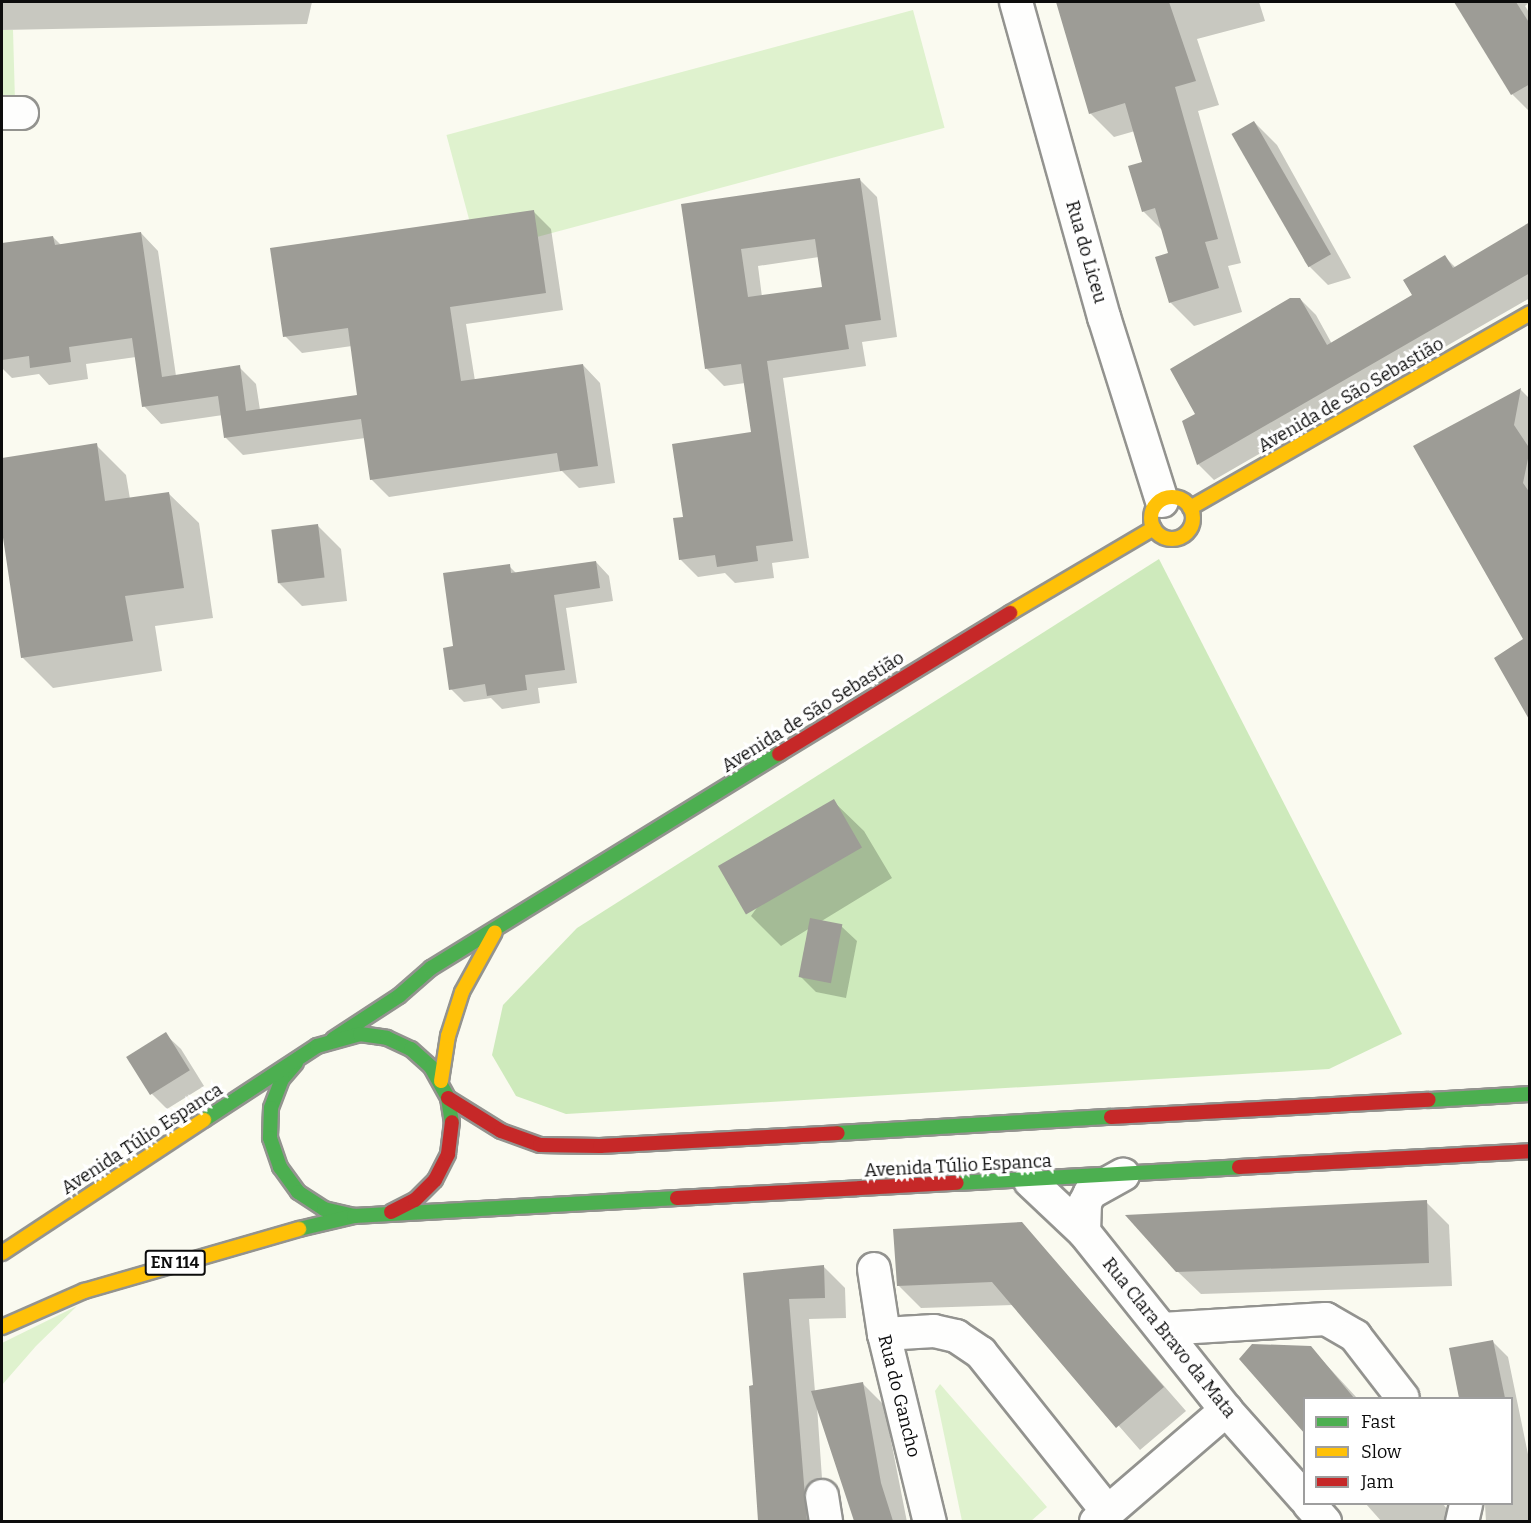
<!DOCTYPE html>
<meta charset="utf-8">
<style>
body{margin:0}
#map{position:relative;width:1531px;height:1523px;overflow:hidden;background:#fafaf0;font-family:Bitter,serif}
div>[style]{position:absolute}
.green>*{inset:0;background:#dff2ce;transform-origin:0 0}
.forest>*{inset:0;background:#ceeabc}
.shadow>*{inset:0;background:#0003}
.building>*{inset:0;background:#9d9c96;transform-origin:0 0}
.roads{filter:drop-shadow(2px 0 #93938f) drop-shadow(-2px 0 #93938f) drop-shadow(0 2px #93938f) drop-shadow(0 -2px #93938f)}
.street>*{height:32px;margin:-16px;padding:0 16px;transform-origin:16px;border-radius:16px;background:#fefefd}
.fast>*{height:14px;margin:-7px;padding:0 7px;transform-origin:7px;border-radius:7px;background:#4caf50}
.slow>*{height:14px;margin:-7px;padding:0 7px;transform-origin:7px;border-radius:7px;background:#ffc107}
.slow>.ring{margin:-7px;padding:0;box-sizing:content-box;background:none;border:14px solid #ffc107;border-radius:50%}
.jam>*{height:14px;margin:-7px;padding:0 7px;transform-origin:7px;border-radius:7px;background:#c62828}
span{translate:-50% -50%;white-space:nowrap;text-align:center;line-height:1.15;-webkit-text-stroke:6px #fff;paint-order:stroke}
.shield-label span{padding:2px 4px;background:#fff;border:2px solid;border-radius:4px;-webkit-text-stroke-width:0}
.shield-label{font-size:16px;color:#0c0c0c;font-weight:700}
.street-label{font-size:18px;color:#0c0c0c}
.frame{position:absolute;inset:0;border:3px solid #0c0c0c;pointer-events:none}
.legend{position:absolute;left:1303px;top:1397px;width:210px;height:108px;box-sizing:border-box;background:#fff;border:2px solid #9e9e9e;margin:0;padding:8px 10px;list-style:none;font-size:18px;color:#0c0c0c}
.legend li{display:flex;align-items:center;gap:12px;height:30px}
.legend b{width:30px;border:2px solid #9e9e9e}
</style>
<div id="map">
<div class="green">
<i style="left:913px;top:10px;width:122px;height:483px;rotate:75deg"></i>
<i style="clip-path:polygon(2px 30px,13px 30px,15px 101px,2px 101px)"></i>
<i style="clip-path:polygon(77px 1306px,36px 1346px,2px 1385px,2px 1343px)"></i>
<i style="clip-path:polygon(940px 1384px,1047px 1507px,1031px 1521px,962px 1521px,935px 1391px)"></i>
</div>
<div class="forest">
<i style="clip-path:polygon(1159px 559px,1402px 1034px,1329px 1069px,566px 1114px,516px 1096px,492px 1055px,503px 1005px,577px 928px)"></i>
</div>
<div class="shadow">
<i style="clip-path:polygon(2px 2px,312px 2px,307px 24px,2px 30px)"></i>
<i style="clip-path:polygon(1057px 2px,1259px 2px,1265px 21px,1197px 39px,1219px 105px,1198px 111px,1241px 263px,1228px 266px,1242px 312px,1194px 326px,1170px 302px,1170px 254px,1163px 231px,1143px 211px,1144px 163px,1135px 131px,1114px 137px,1090px 113px)"></i>
<i style="clip-path:polygon(1455px 2px,1530px 2px,1525px 6px,1530px 14px,1530px 112px,1512px 94px)"></i>
<i style="clip-path:polygon(1254px 122px,1277px 145px,1351px 278px,1328px 285px,1305px 262px)"></i>
<i style="clip-path:polygon(evenodd,859px 179px,877px 197px,897px 337px,862px 342px,866px 366px,783px 378px,809px 558px,772px 563px,774px 578px,735px 583px,725px 573px,698px 577px,680px 559px,685px 518px,753px 434px,745px 383px,724px 386px,707px 369px,683px 205px,859px 179px,819px 257px,823px 288px,762px 297px,758px 266px,819px 257px)"></i>
<i style="clip-path:polygon(534px 212px,551px 229px,563px 310px,466px 324px,475px 381px,583px 365px,600px 383px,615px 483px,579px 488px,562px 471px,389px 497px,371px 479px,365px 438px,243px 455px,226px 438px,223px 415px,161px 424px,144px 406px,136px 357px,86px 364px,88px 379px,49px 385px,39px 374px,12px 378px,2px 368px,2px 244px,53px 237px,61px 245px,141px 233px,158px 251px,176px 376px,239px 367px,256px 384px,260px 410px,359px 396px,352px 346px,302px 353px,285px 336px)"></i>
<i style="clip-path:polygon(1530px 223px,1530px 298px,1214px 480px,1198px 464px,1197px 414px,1300px 299px,1316px 315px,1332px 344px,1414px 296px,1445px 257px,1456px 268px)"></i>
<i style="clip-path:polygon(1521px 390px,1530px 399px,1530px 717px,1525px 640px,1415px 446px)"></i>
<i style="clip-path:polygon(96px 445px,126px 475px,130px 499px,168px 493px,199px 523px,213px 618px,155px 626px,162px 671px,53px 688px,22px 657px,2px 521px,2px 459px)"></i>
<i style="clip-path:polygon(318px 526px,341px 549px,347px 601px,302px 606px,279px 583px)"></i>
<i style="clip-path:polygon(596px 562px,609px 576px,613px 601px,566px 608px,577px 683px,538px 688px,540px 703px,502px 709px,491px 698px,464px 702px,451px 689px,455px 648px,509px 566px,517px 574px)"></i>
<i style="clip-path:polygon(833px 801px,864px 831px,892px 878px,820px 922px,841px 926px,857px 941px,846px 998px,816px 992px,801px 977px,810px 928px,781px 946px,751px 916px)"></i>
<i style="clip-path:polygon(165px 1034px,181px 1049px,204px 1086px,167px 1109px,152px 1094px)"></i>
<i style="clip-path:polygon(1426px 1202px,1449px 1225px,1452px 1286px,1201px 1294px,1177px 1271px)"></i>
<i style="clip-path:polygon(1021px 1223px,1186px 1411px,1140px 1450px,1013px 1305px,921px 1308px,898px 1285px)"></i>
<i style="clip-path:polygon(824px 1267px,845px 1288px,846px 1318px,809px 1319px,815px 1392px,862px 1383px,884px 1405px,907px 1522px,856px 1522px,817px 1406px,825px 1522px,760px 1522px,750px 1387px,755px 1387px,744px 1275px)"></i>
<i style="clip-path:polygon(1492px 1341px,1508px 1357px,1530px 1464px,1530px 1522px,1486px 1522px,1485px 1504px,1512px 1504px,1512px 1398px,1461px 1398px,1451px 1350px)"></i>
<i style="clip-path:polygon(1310px 1347px,1357px 1398px,1304px 1398px,1241px 1359px)"></i>
<i style="clip-path:polygon(1366px 1504px,1443px 1504px,1458px 1522px,1382px 1522px)"></i>
</div>
<div class="building">
<i style="clip-path:polygon(1056px 2px,1169px 2px,1196px 81px,1175px 87px,1218px 239px,1205px 242px,1219px 288px,1169px 303px,1155px 257px,1168px 253px,1155px 208px,1142px 212px,1128px 166px,1142px 162px,1125px 103px,1089px 114px)"></i>
<i style="clip-path:polygon(1454px 2px,1516px 2px,1530px 24px,1530px 84px,1511px 95px)"></i>
<i style="left:1254px;top:121px;width:154px;height:26px;rotate:60deg"></i>
<i style="clip-path:polygon(evenodd,860px 178px,881px 320px,845px 325px,849px 349px,767px 361px,793px 541px,756px 546px,758px 561px,717px 567px,715px 555px,679px 560px,673px 518px,683px 517px,672px 444px,751px 432px,741px 364px,705px 369px,681px 204px,860px 178px,815px 239px,822px 287px,748px 297px,741px 249px,815px 239px)"></i>
<i style="clip-path:polygon(534px 210px,546px 293px,450px 307px,461px 381px,583px 364px,598px 466px,560px 471px,557px 453px,370px 480px,361px 419px,224px 438px,218px 396px,142px 407px,132px 338px,69px 347px,71px 362px,30px 368px,29px 356px,2px 360px,2px 243px,53px 236px,55px 245px,141px 232px,162px 377px,240px 365px,246px 411px,357px 395px,348px 328px,283px 337px,270px 248px)"></i>
<i style="clip-path:polygon(1530px 222px,1530px 273px,1197px 465px,1182px 421px,1195px 414px,1170px 369px,1290px 298px,1300px 298px,1327px 345px,1412px 295px,1403px 280px,1445px 255px,1453px 268px)"></i>
<i style="clip-path:polygon(1521px 388px,1514px 425px,1530px 449px,1523px 483px,1530px 493px,1530px 721px,1494px 658px,1523px 639px,1413px 446px)"></i>
<i style="clip-path:polygon(97px 443px,105px 501px,169px 492px,184px 588px,125px 596px,133px 641px,21px 658px,2px 531px,2px 458px)"></i>
<i style="left:318px;top:524px;width:54px;height:47px;rotate:83deg"></i>
<i style="clip-path:polygon(596px 561px,600px 588px,554px 595px,565px 670px,525px 675px,527px 690px,487px 696px,485px 684px,449px 690px,443px 648px,453px 646px,443px 573px,510px 564px,511px 573px)"></i>
<i style="left:834px;top:799px;width:56px;height:134px;rotate:60deg"></i>
<i style="left:810px;top:918px;width:33px;height:60px;rotate:11deg"></i>
<i style="left:166px;top:1032px;width:45px;height:47px;rotate:58deg"></i>
<i style="clip-path:polygon(1427px 1200px,1429px 1263px,1176px 1272px,1125px 1215px)"></i>
<i style="clip-path:polygon(1022px 1222px,1164px 1387px,1116px 1428px,992px 1282px,897px 1286px,893px 1229px)"></i>
<i style="clip-path:polygon(824px 1265px,825px 1298px,789px 1299px,807px 1521px,758px 1521px,749px 1386px,753px 1385px,743px 1273px)"></i>
<i style="clip-path:polygon(1493px 1340px,1505px 1398px,1459px 1398px,1449px 1348px)"></i>
<i style="clip-path:polygon(1252px 1344px,1311px 1346px,1354px 1398px,1305px 1398px,1305px 1434px,1239px 1359px)"></i>
<i style="clip-path:polygon(863px 1382px,881px 1483px,893px 1521px,854px 1521px,811px 1391px)"></i>
</div>
<div class="roads">
<div class="street">
<i style="left:1016px;top:2px;width:327px;rotate:74.4deg"></i>
<i style="left:1104px;top:317px;width:193px;rotate:72.5deg"></i>
<i style="left:2px;top:113px;width:20px"></i>
<i style="left:1030px;top:1181px;width:74px;rotate:43.4deg"></i>
<i style="left:1084px;top:1232px;width:228px;rotate:51.4deg"></i>
<i style="left:1226px;top:1410px;width:118px;rotate:48.4deg"></i>
<i style="left:1084px;top:1232px;width:29px;rotate:-88deg"></i>
<i style="left:1085px;top:1203px;width:11px;rotate:-63deg"></i>
<i style="left:1090px;top:1193px;width:38px;rotate:-29deg"></i>
<i style="left:874px;top:1269px;width:66px;rotate:81.3deg"></i>
<i style="left:884px;top:1334px;width:194px;rotate:76.3deg"></i>
<i style="left:1162px;top:1329px;width:164px;rotate:-3.5deg"></i>
<i style="left:1326px;top:1319px;width:34px;rotate:30deg"></i>
<i style="left:1355px;top:1336px;width:78px;rotate:52.3deg"></i>
<i style="left:884px;top:1334px;width:50px;rotate:-3.4deg"></i>
<i style="left:934px;top:1331px;width:23px;rotate:13deg"></i>
<i style="left:956px;top:1336px;width:30px;rotate:34deg"></i>
<i style="left:981px;top:1353px;width:203px;rotate:51.4deg"></i>
<i style="left:822px;top:1496px;width:26px;rotate:81deg"></i>
<i style="left:1309px;top:1504px;width:24px;rotate:48deg"></i>
<i style="left:1096px;top:1522px;width:172px;rotate:-40.7deg"></i>
<i style="left:1462px;top:1522px;width:18px;rotate:-77deg"></i>
</div>
<div class="fast">
<i style="left:333px;top:1039px;width:79px;rotate:-33.1deg"></i>
<i style="left:399px;top:996px;width:43px;rotate:-41.2deg"></i>
<i style="left:431px;top:968px;width:409px;rotate:-31.6deg"></i>
<i style="left:296px;top:1063px;width:21px;rotate:131deg"></i>
<i style="left:282px;top:1079px;width:31px;rotate:111deg"></i>
<i style="left:271px;top:1108px;width:30px;rotate:92deg"></i>
<i style="left:270px;top:1138px;width:31px;rotate:71deg"></i>
<i style="left:280px;top:1167px;width:31px;rotate:54deg"></i>
<i style="left:298px;top:1192px;width:31px;rotate:33deg"></i>
<i style="left:324px;top:1209px;width:31px;rotate:13deg"></i>
<i style="left:1429px;top:1100px;width:101px;rotate:-3.4deg"></i>
<i style="left:204px;top:1120px;width:135px;rotate:-33.2deg"></i>
<i style="left:317px;top:1046px;width:45px;rotate:-15.6deg"></i>
<i style="left:360px;top:1034px;width:27px;rotate:8deg"></i>
<i style="left:387px;top:1038px;width:26px;rotate:25deg"></i>
<i style="left:411px;top:1049px;width:27px;rotate:42deg"></i>
<i style="left:431px;top:1067px;width:35px;rotate:61deg"></i>
<i style="left:448px;top:1098px;width:24px;rotate:81deg"></i>
<i style="left:838px;top:1133px;width:273px;rotate:-3.4deg"></i>
<i style="left:957px;top:1183px;width:282px;rotate:-3.2deg"></i>
<i style="left:299px;top:1229px;width:57px;rotate:-13.3deg"></i>
<i style="left:354px;top:1216px;width:324px;rotate:-3.2deg"></i>
</div>
<div class="slow">
<i class="ring" style="left:1151px;top:497px;width:28px;height:28px"></i>
<i style="left:1190px;top:508px;width:392px;rotate:-29.8deg"></i>
<i style="left:1010px;top:613px;width:167px;rotate:-30.6deg"></i>
<i style="left:441px;top:1081px;width:46px;rotate:-81.2deg"></i>
<i style="left:448px;top:1036px;width:46px;rotate:-72.3deg"></i>
<i style="left:462px;top:992px;width:68px;rotate:-61.2deg"></i>
<i style="left:2px;top:1253px;width:242px;rotate:-33.4deg"></i>
<i style="left:2px;top:1327px;width:90px;rotate:-23.7deg"></i>
<i style="left:84px;top:1291px;width:224px;rotate:-16.1deg"></i>
</div>
<div class="jam">
<i style="left:779px;top:754px;width:271px;rotate:-31.4deg"></i>
<i style="left:448px;top:1098px;width:62px;rotate:31.9deg"></i>
<i style="left:501px;top:1131px;width:41px;rotate:19.7deg"></i>
<i style="left:540px;top:1145px;width:60px;rotate:1deg"></i>
<i style="left:600px;top:1146px;width:238px;rotate:-3.1deg"></i>
<i style="left:1111px;top:1117px;width:318px;rotate:-3.1deg"></i>
<i style="left:1239px;top:1167px;width:291px;rotate:-3.1deg"></i>
<i style="left:677px;top:1198px;width:280px;rotate:-3.1deg"></i>
<i style="left:391px;top:1212px;width:27px;rotate:-27deg"></i>
<i style="left:415px;top:1200px;width:28px;rotate:-45deg"></i>
<i style="left:435px;top:1180px;width:29px;rotate:-63deg"></i>
<i style="left:448px;top:1154px;width:32px;rotate:-83deg"></i>
</div>
</div>
<div class="shield-label">
<span style="left:175px;top:1263px">EN 114</span>
</div>
<div class="street-label">
<span style="left:1086px;top:252px;rotate:74deg">Rua do Liceu</span>
<span style="left:1351px;top:395px;rotate:-30deg">Avenida de São Sebastião</span>
<span style="left:813px;top:712px;rotate:-32deg">Avenida de São Sebastião</span>
<span style="left:142px;top:1139px;rotate:-33deg">Avenida Túlio Espanca</span>
<span style="left:958px;top:1166px;rotate:-3deg">Avenida Túlio Espanca</span>
<span style="left:1169px;top:1338px;rotate:51deg">Rua Clara Bravo da Mata</span>
<span style="left:899px;top:1396px;rotate:76deg">Rua do Gancho</span>
</div>
<div class="frame"></div>
<ul class="legend">
<li><b style="height:8px;background:#4caf50"></b>Fast</li>
<li><b style="height:8px;background:#ffc107"></b>Slow</li>
<li><b style="height:8px;background:#c62828"></b>Jam</li>
</ul>
</div>
